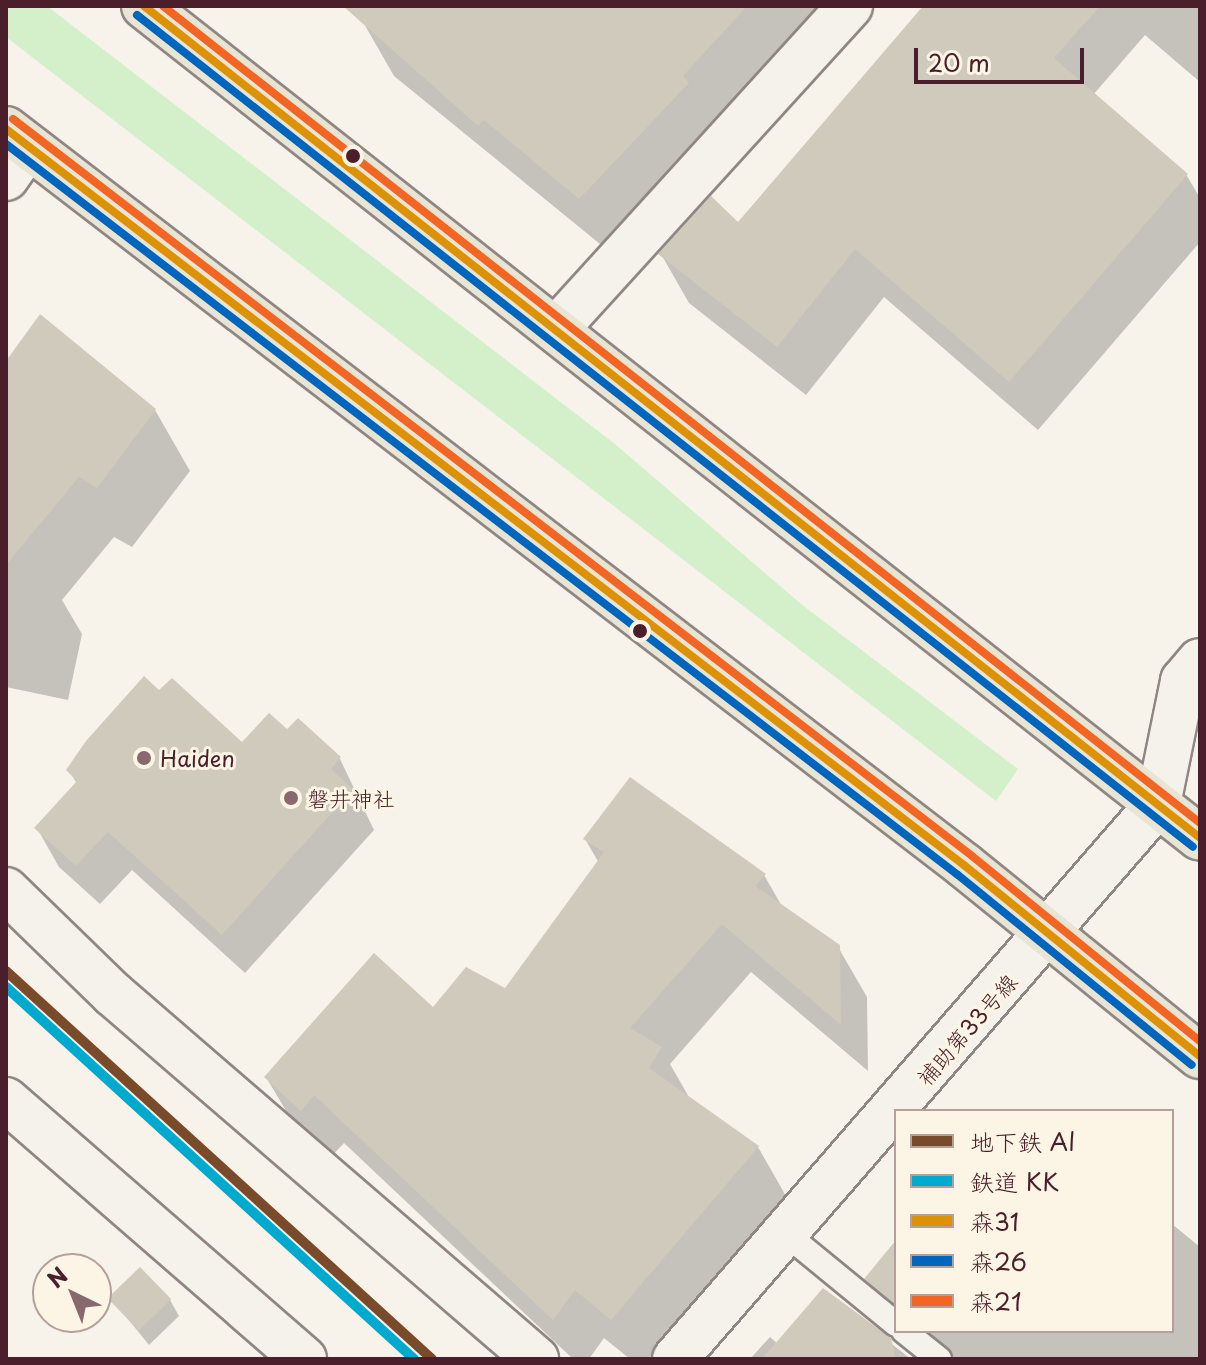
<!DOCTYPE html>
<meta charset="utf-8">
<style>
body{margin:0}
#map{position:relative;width:1206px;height:1365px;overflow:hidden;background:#f7f3ea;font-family:"Playpen Sans","Klee One",sans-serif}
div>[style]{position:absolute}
.green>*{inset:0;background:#d3f0ca}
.shadow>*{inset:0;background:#0003}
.building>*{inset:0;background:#d0cabd;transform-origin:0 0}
.roads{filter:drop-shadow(2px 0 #908684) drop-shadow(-2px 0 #908684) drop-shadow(0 2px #908684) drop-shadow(0 -2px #908684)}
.lane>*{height:24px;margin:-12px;padding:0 12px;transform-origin:12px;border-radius:12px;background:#f5f2ec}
.street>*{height:44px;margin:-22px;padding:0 22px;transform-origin:22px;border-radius:22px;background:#f5f2ec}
.secondary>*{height:44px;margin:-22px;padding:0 22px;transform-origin:22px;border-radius:22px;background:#f5f2ec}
.highway>*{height:44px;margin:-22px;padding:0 22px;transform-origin:22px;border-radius:22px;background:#e9e5d5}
.bus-1>*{height:8px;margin:-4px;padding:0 4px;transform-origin:4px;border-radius:4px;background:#dd9206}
.bus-2>*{height:8px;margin:-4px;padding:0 4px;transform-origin:4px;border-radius:4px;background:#0065bd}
.bus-3>*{height:8px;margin:-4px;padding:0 4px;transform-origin:4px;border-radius:4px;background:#f26522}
.rail-1>*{height:10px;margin:-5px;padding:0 5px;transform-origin:5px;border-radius:5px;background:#00a9ce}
.metro-1>*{height:10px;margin:-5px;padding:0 5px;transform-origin:5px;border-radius:5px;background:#7a4b2a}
.dots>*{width:22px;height:22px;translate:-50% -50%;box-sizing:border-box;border:4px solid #fcf5e5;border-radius:50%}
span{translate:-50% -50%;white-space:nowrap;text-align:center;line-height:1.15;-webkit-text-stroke:6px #fcf5e5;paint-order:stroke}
.poi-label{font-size:22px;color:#4a1f2b}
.left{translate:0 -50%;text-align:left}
.street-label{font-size:22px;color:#4a1f2b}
.frame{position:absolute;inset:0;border:8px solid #4a1f2b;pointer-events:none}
.legend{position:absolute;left:894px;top:1109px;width:280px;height:224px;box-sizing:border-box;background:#fcf5e5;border:2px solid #b59f9b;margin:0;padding:10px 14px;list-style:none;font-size:24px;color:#4a1f2b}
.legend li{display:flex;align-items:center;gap:16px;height:40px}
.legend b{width:40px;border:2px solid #b59f9b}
.north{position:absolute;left:32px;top:1253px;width:80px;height:80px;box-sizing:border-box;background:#fcf5e5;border:2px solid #b59f9b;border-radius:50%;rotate:317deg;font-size:22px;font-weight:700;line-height:32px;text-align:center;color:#4a1f2b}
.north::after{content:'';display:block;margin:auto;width:28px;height:36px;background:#87696e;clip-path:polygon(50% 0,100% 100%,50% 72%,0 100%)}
.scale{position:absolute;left:914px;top:48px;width:170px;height:36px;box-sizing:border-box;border:4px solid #4a1f2b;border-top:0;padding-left:10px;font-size:24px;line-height:28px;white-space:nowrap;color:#4a1f2b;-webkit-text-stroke:6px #fcf5e5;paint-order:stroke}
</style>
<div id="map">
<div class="green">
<i style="clip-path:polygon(6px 6px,47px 6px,615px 444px,801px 604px,1018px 769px,996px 801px,6px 37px)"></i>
</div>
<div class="shadow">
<i style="clip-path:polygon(378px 6px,828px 6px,611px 253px,394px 76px,363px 22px)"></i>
<i style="clip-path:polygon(926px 6px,1200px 6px,1200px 82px,1145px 35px,1093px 95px,1187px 176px,1200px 198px,1200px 242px,1038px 430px,884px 297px,806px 395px,689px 303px,661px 254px,738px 224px)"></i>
<i style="clip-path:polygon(6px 365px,155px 410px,190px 471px,132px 547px,114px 537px,62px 600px,82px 634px,68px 700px,6px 687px)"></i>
<i style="clip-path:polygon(159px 693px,242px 745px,287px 732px,298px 721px,340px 759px,374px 830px,245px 973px,132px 870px,100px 904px,59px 867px,37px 828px,77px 784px,69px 770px)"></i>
<i style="clip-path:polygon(585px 839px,764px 875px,783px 908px,838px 947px,867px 997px,868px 1071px,751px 972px,670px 1064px,690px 1099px,758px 1147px,786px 1196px,648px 1359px,630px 1359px,604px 1338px,589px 1359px,573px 1359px,344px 1143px,330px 1158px,295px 1126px,266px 1077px,433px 1009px,506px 990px,599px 863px)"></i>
<i style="clip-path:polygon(1172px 1224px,1200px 1247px,1200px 1359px,935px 1359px,901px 1331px,1172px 1331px)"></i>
<i style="clip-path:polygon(896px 1243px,896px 1327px,867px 1279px)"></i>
<i style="clip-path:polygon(823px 1291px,911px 1359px,750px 1359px,770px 1337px,778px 1344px)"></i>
<i style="clip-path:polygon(111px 1298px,170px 1300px,179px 1316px,149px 1345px)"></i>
</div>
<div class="building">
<i style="clip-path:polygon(343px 6px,747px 6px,683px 76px,689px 83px,579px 199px,484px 120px,478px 126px)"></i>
<i style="clip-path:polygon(923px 6px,1100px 6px,1054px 58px,1188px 174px,1009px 382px,855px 249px,777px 347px,658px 254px,711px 196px,738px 222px)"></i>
<i style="clip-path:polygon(40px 314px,156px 409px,97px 488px,79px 477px,6px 565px,6px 361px)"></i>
<i style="clip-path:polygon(144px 676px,159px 690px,172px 678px,242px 742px,269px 713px,287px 729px,298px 718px,341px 757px,331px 769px,353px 789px,222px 935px,108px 832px,76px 866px,34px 828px,77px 781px,66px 770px,86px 741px)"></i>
<i style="clip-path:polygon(630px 777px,766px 874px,755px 886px,840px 945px,841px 1025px,722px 924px,630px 1028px,662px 1047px,649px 1068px,759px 1146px,611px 1320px,575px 1290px,553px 1320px,314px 1095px,301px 1111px,264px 1077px,374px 953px,433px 1007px,466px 967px,505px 988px,604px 852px,583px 839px)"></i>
<i style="clip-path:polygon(896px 1240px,896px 1305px,864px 1279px)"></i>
<i style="left:140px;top:1267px;width:45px;height:45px;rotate:46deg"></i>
<i style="clip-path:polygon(823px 1288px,891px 1338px,896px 1359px,762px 1359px)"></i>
</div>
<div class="roads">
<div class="lane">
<i style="left:786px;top:1234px;width:142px;rotate:39.3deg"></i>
<i style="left:904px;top:1331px;width:45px;rotate:38.7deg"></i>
</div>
<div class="street">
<i style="left:6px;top:178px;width:38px;rotate:-55deg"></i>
<i style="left:558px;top:327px;width:434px;rotate:-47.7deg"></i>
<i style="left:1158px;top:804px;width:126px;rotate:-78.5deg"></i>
<i style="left:1183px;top:681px;width:26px;rotate:-50deg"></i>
<i style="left:6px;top:890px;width:149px;rotate:44.2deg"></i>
<i style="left:113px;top:994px;width:559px;rotate:40.79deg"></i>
<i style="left:6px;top:1100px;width:395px;rotate:41deg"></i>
</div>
<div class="secondary">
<i style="left:675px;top:1359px;width:736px;rotate:-48.97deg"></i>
</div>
<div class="highway">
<i style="left:144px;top:6px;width:1344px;rotate:38.23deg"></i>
<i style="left:6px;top:129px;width:1209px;rotate:37.54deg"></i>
<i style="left:965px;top:866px;width:302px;rotate:39deg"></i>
</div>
</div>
<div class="bus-1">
<i style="left:144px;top:6px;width:1344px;rotate:38.23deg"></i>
<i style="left:6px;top:129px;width:1209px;rotate:37.54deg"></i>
<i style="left:965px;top:866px;width:302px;rotate:39deg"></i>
</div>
<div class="bus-2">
<i style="left:137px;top:15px;width:1344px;rotate:38.23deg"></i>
<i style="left:6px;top:144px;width:1200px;rotate:37.52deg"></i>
<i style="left:958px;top:875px;width:301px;rotate:39.1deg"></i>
</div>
<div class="bus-3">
<i style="left:163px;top:6px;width:1320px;rotate:38.23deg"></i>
<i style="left:13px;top:119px;width:1209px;rotate:37.54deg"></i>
<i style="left:972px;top:856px;width:294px;rotate:39.1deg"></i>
</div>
<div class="rail-1">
<i style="left:6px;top:987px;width:552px;rotate:42.36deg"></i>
</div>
<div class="metro-1">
<i style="left:6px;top:971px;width:576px;rotate:42.33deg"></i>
</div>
<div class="dots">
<i style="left:353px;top:156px;background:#4a1f2b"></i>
<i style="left:640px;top:631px;background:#4a1f2b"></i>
<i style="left:144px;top:758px;background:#87696e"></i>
<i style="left:291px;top:798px;background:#87696e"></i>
</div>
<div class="poi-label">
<span class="left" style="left:160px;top:758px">Haiden</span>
<span class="left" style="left:307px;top:798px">磐井神社</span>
</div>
<div class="street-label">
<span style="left:966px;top:1029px;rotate:-49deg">補助第33号線</span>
</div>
<div class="frame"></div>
<ul class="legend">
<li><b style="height:10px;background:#7a4b2a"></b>地下鉄 Al</li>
<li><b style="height:10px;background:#00a9ce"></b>鉄道 KK</li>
<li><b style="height:10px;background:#dd9206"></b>森31</li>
<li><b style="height:10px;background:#0065bd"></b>森26</li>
<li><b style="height:10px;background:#f26522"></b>森21</li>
</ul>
<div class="north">N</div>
<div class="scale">20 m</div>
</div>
